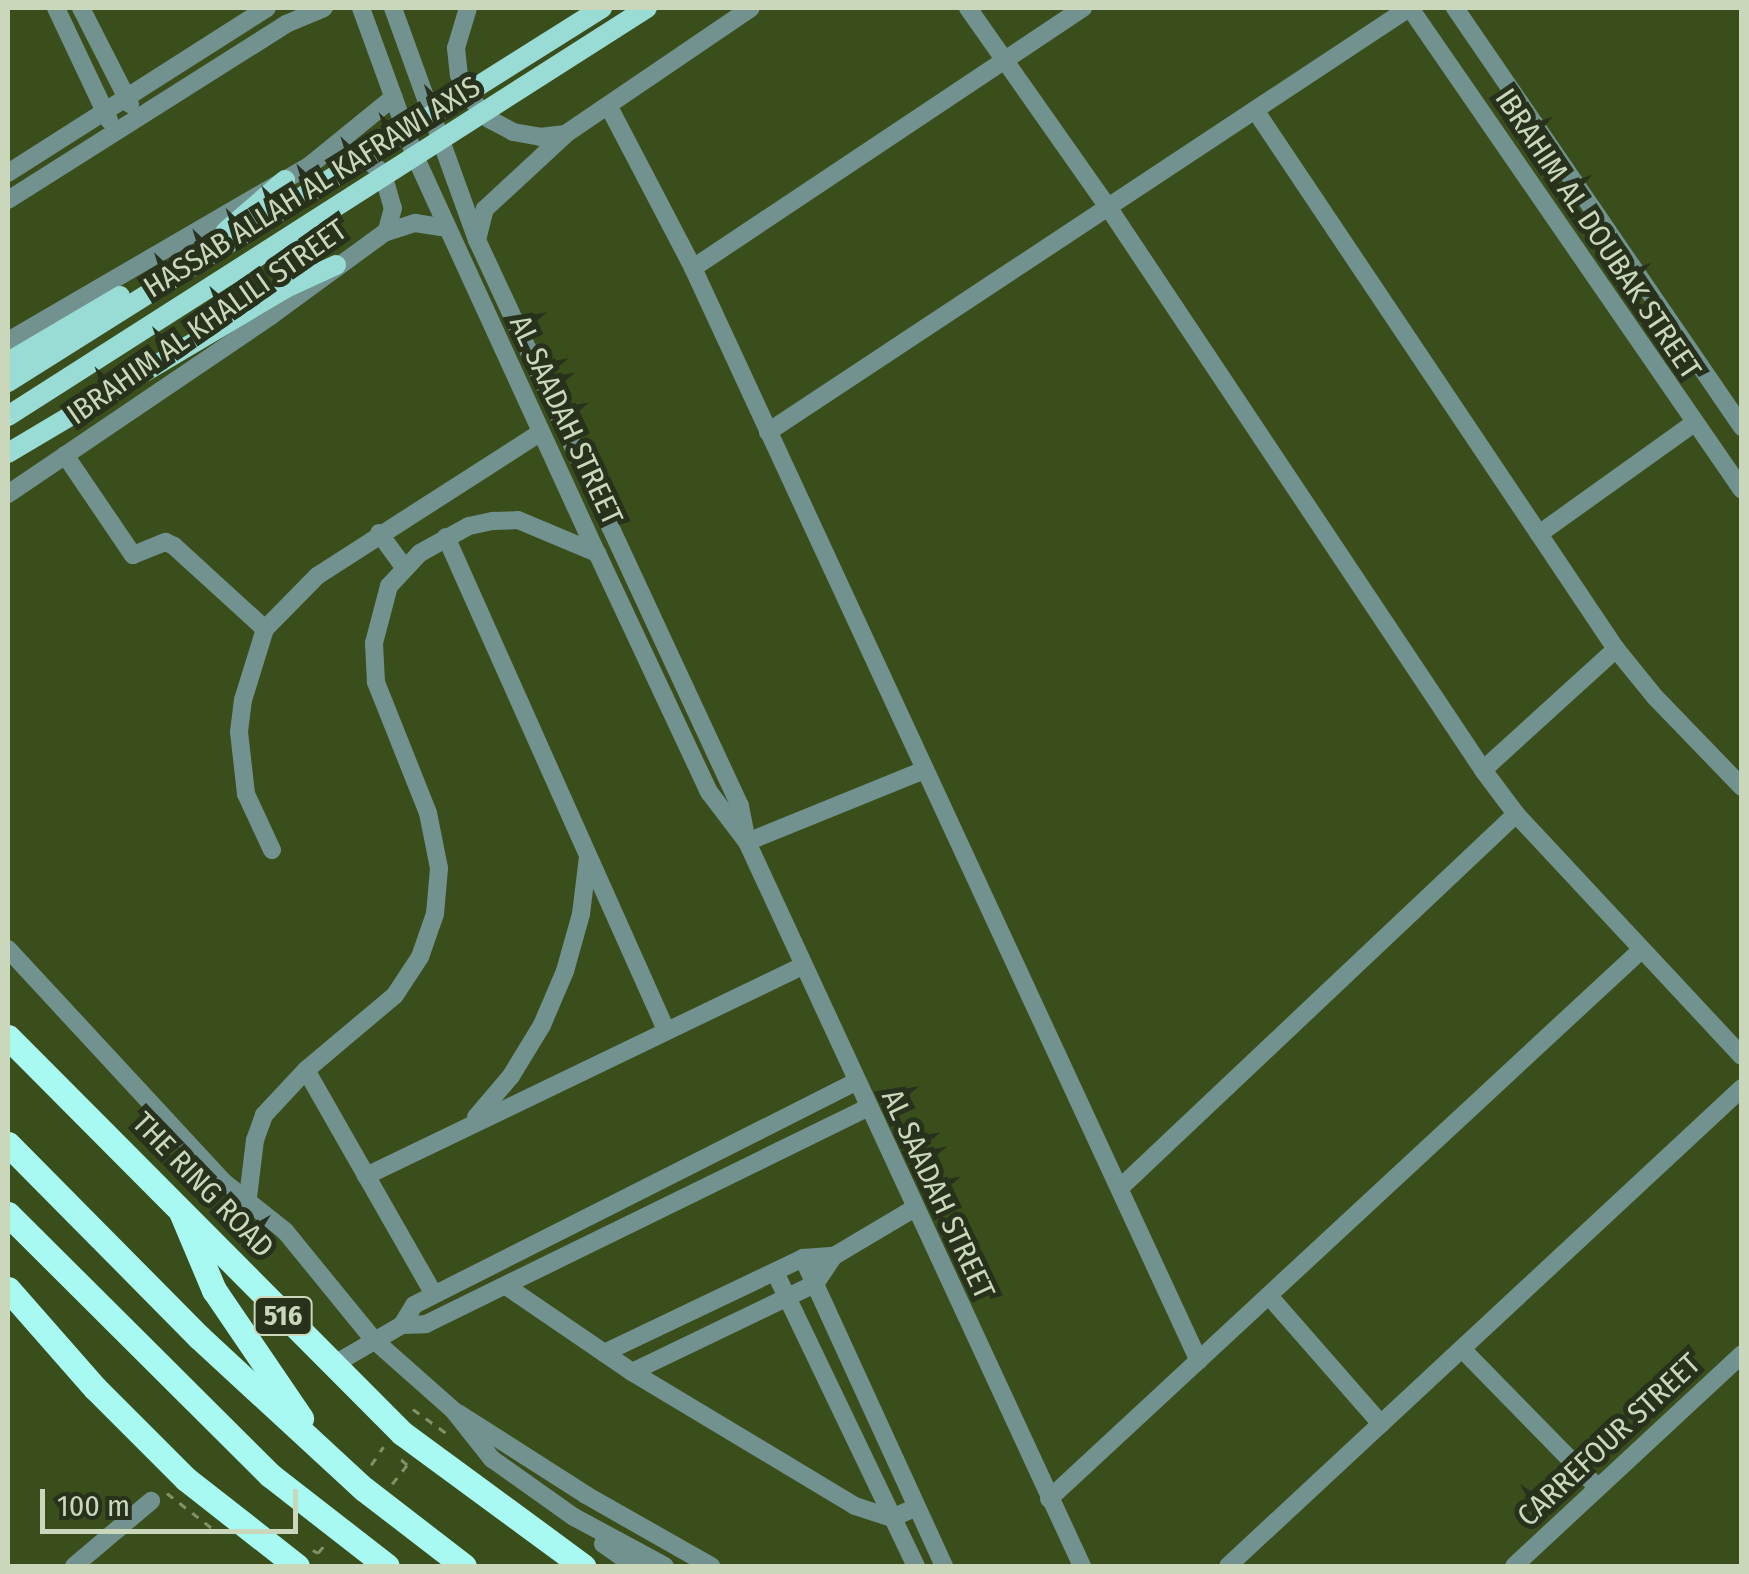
<!DOCTYPE html>
<style>
body{margin:0}
#map{position:relative;width:1749px;height:1574px;overflow:hidden;background:#3a4e1c;font-family:"Fira Sans Condensed",sans-serif}
div>[style]{position:absolute}
.path>*{height:2.5px;margin-top:-1.25px;transform-origin:0;background:repeating-linear-gradient(90deg,#81926b 0 8px,transparent 0 16px)}
.minor>*{height:18px;margin:-9px;padding:0 9px;transform-origin:9px;border-radius:9px;background:#72928f}
.major>*{height:20px;margin:-10px;padding:0 10px;transform-origin:10px;border-radius:10px;background:#99dcd5}
.highway>*{height:25px;margin:-12.5px;padding:0 12.5px;transform-origin:12.5px;border-radius:12.5px;background:#a8f9f1}
span{translate:-50% -50%;white-space:nowrap;text-align:center;line-height:1.15;-webkit-text-stroke:10px #27311b;paint-order:stroke}
.shield-label span{padding:2px 8px;background:#27311b;border:2px solid;border-radius:8px;-webkit-text-stroke-width:0}
.shield-label{font-size:28px;color:#cad7bb;font-weight:700}
.street-label{font-size:30px;color:#cad7bb}
.frame{position:absolute;inset:0;border:10px solid #cad7bb;pointer-events:none}
.scale{position:absolute;left:40px;top:1489px;width:258px;height:45px;box-sizing:border-box;border:5px solid #cad7bb;border-top:0;padding-left:12px;font-size:30px;line-height:35px;white-space:nowrap;color:#cad7bb;-webkit-text-stroke:8px #27311b;paint-order:stroke}
</style>
<div id="map">
<div class="path">
<i style="left:413px;top:1409px;width:44px;rotate:35.8deg"></i>
<i style="left:371px;top:1465px;width:22px;rotate:-56deg"></i>
<i style="left:392px;top:1484px;width:24px;rotate:-52deg"></i>
<i style="left:407px;top:1465px;width:8px;rotate:-140deg"></i>
<i style="left:167px;top:1493px;width:57px;rotate:37.9deg"></i>
<i style="left:313px;top:1550px;width:6px;rotate:31deg"></i>
<i style="left:318px;top:1553px;width:11px;rotate:-52deg"></i>
</div>
<div class="minor">
<i style="left:56px;top:8px;width:124px;rotate:64.7deg"></i>
<i style="left:81px;top:8px;width:108px;rotate:63deg"></i>
<i style="left:361px;top:8px;width:155px;rotate:70deg"></i>
<i style="left:414px;top:154px;width:439px;rotate:65.4deg"></i>
<i style="left:597px;top:553px;width:264px;rotate:64.9deg"></i>
<i style="left:709px;top:792px;width:63px;rotate:52.8deg"></i>
<i style="left:747px;top:842px;width:798px;rotate:65.17deg"></i>
<i style="left:393px;top:8px;width:247px;rotate:70.1deg"></i>
<i style="left:477px;top:240px;width:624px;rotate:65.08deg"></i>
<i style="left:740px;top:806px;width:37px;rotate:79deg"></i>
<i style="left:468px;top:8px;width:42px;rotate:106.7deg"></i>
<i style="left:456px;top:48px;width:27px;rotate:84deg"></i>
<i style="left:459px;top:75px;width:27px;rotate:63deg"></i>
<i style="left:471px;top:99px;width:27px;rotate:48deg"></i>
<i style="left:489px;top:119px;width:27px;rotate:28deg"></i>
<i style="left:513px;top:132px;width:27px;rotate:10deg"></i>
<i style="left:540px;top:137px;width:26px;rotate:-7deg"></i>
<i style="left:968px;top:8px;width:243px;rotate:54.9deg"></i>
<i style="left:1108px;top:207px;width:676px;rotate:56.33deg"></i>
<i style="left:1483px;top:770px;width:55px;rotate:53.1deg"></i>
<i style="left:1516px;top:814px;width:331px;rotate:47deg"></i>
<i style="left:1410px;top:8px;width:585px;rotate:55.44deg"></i>
<i style="left:1455px;top:8px;width:508px;rotate:55.59deg"></i>
<i style="left:609px;top:107px;width:182px;rotate:62.4deg"></i>
<i style="left:693px;top:268px;width:1204px;rotate:65.16deg"></i>
<i style="left:1255px;top:110px;width:649px;rotate:56.19deg"></i>
<i style="left:1616px;top:649px;width:62px;rotate:50.9deg"></i>
<i style="left:1655px;top:697px;width:125px;rotate:46deg"></i>
<i style="left:332px;top:150px;width:35px;rotate:13deg"></i>
<i style="left:366px;top:158px;width:23px;rotate:43deg"></i>
<i style="left:383px;top:174px;width:35px;rotate:74deg"></i>
<i style="left:393px;top:208px;width:24px;rotate:105deg"></i>
<i style="left:8px;top:173px;width:307px;rotate:-32.5deg"></i>
<i style="left:8px;top:200px;width:329px;rotate:-32.3deg"></i>
<i style="left:286px;top:24px;width:41px;rotate:-22.8deg"></i>
<i style="left:477px;top:240px;width:32px;rotate:-76deg"></i>
<i style="left:485px;top:209px;width:112px;rotate:-42.8deg"></i>
<i style="left:567px;top:133px;width:222px;rotate:-34.2deg"></i>
<i style="left:693px;top:268px;width:469px;rotate:-33.7deg"></i>
<i style="left:8px;top:341px;width:348px;rotate:-30.2deg"></i>
<i style="left:309px;top:166px;width:109px;rotate:-39.1deg"></i>
<i style="left:768px;top:432px;width:769px;rotate:-33.48deg"></i>
<i style="left:65px;top:455px;width:121px;rotate:55.8deg"></i>
<i style="left:133px;top:555px;width:35px;rotate:-22deg"></i>
<i style="left:166px;top:542px;width:9px;rotate:27deg"></i>
<i style="left:174px;top:546px;width:123px;rotate:42.4deg"></i>
<i style="left:8px;top:494px;width:319px;rotate:-34.1deg"></i>
<i style="left:272px;top:315px;width:139px;rotate:-36.2deg"></i>
<i style="left:384px;top:233px;width:33px;rotate:-18deg"></i>
<i style="left:415px;top:223px;width:33px;rotate:9deg"></i>
<i style="left:379px;top:533px;width:42px;rotate:53.7deg"></i>
<i style="left:1539px;top:534px;width:191px;rotate:-35.6deg"></i>
<i style="left:446px;top:537px;width:540px;rotate:65.95deg"></i>
<i style="left:1483px;top:770px;width:180px;rotate:-42.3deg"></i>
<i style="left:747px;top:842px;width:191px;rotate:-22.1deg"></i>
<i style="left:272px;top:850px;width:62px;rotate:-114.9deg"></i>
<i style="left:246px;top:794px;width:62px;rotate:-96.4deg"></i>
<i style="left:239px;top:732px;width:32px;rotate:-83deg"></i>
<i style="left:243px;top:700px;width:74px;rotate:-72.8deg"></i>
<i style="left:265px;top:629px;width:74px;rotate:-45.5deg"></i>
<i style="left:317px;top:576px;width:266px;rotate:-32.7deg"></i>
<i style="left:8px;top:949px;width:319px;rotate:47.2deg"></i>
<i style="left:225px;top:1183px;width:77px;rotate:38.7deg"></i>
<i style="left:285px;top:1231px;width:141px;rotate:50.8deg"></i>
<i style="left:374px;top:1340px;width:106px;rotate:41.5deg"></i>
<i style="left:453px;top:1410px;width:63px;rotate:51.5deg"></i>
<i style="left:492px;top:1459px;width:100px;rotate:35.3deg"></i>
<i style="left:574px;top:1517px;width:103px;rotate:28.3deg"></i>
<i style="left:306px;top:1070px;width:258px;rotate:60.3deg"></i>
<i style="left:476px;top:1117px;width:54px;rotate:-49.5deg"></i>
<i style="left:511px;top:1076px;width:60px;rotate:-58.7deg"></i>
<i style="left:542px;top:1025px;width:59px;rotate:-66.9deg"></i>
<i style="left:565px;top:971px;width:59px;rotate:-74.3deg"></i>
<i style="left:581px;top:914px;width:57px;rotate:-83deg"></i>
<i style="left:366px;top:1176px;width:485px;rotate:-25.7deg"></i>
<i style="left:1121px;top:1187px;width:543px;rotate:-43.36deg"></i>
<i style="left:248px;top:1197px;width:57px;rotate:-83deg"></i>
<i style="left:255px;top:1140px;width:27px;rotate:-70deg"></i>
<i style="left:264px;top:1115px;width:62px;rotate:-47deg"></i>
<i style="left:306px;top:1070px;width:116px;rotate:-40.1deg"></i>
<i style="left:395px;top:995px;width:45px;rotate:-56.7deg"></i>
<i style="left:420px;top:957px;width:46px;rotate:-70.8deg"></i>
<i style="left:435px;top:914px;width:46px;rotate:-85deg"></i>
<i style="left:439px;top:868px;width:56px;rotate:-101.3deg"></i>
<i style="left:428px;top:813px;width:141px;rotate:-111.7deg"></i>
<i style="left:376px;top:682px;width:39px;rotate:-93deg"></i>
<i style="left:374px;top:643px;width:59px;rotate:-75.3deg"></i>
<i style="left:389px;top:586px;width:45px;rotate:-46.8deg"></i>
<i style="left:420px;top:553px;width:56px;rotate:-28.9deg"></i>
<i style="left:469px;top:526px;width:25px;rotate:-12deg"></i>
<i style="left:493px;top:521px;width:25px;rotate:-2deg"></i>
<i style="left:518px;top:520px;width:86px;rotate:22.7deg"></i>
<i style="left:803px;top:1258px;width:339px;rotate:65.4deg"></i>
<i style="left:775px;top:1272px;width:326px;rotate:64.4deg"></i>
<i style="left:506px;top:1286px;width:153px;rotate:34.3deg"></i>
<i style="left:632px;top:1372px;width:260px;rotate:31deg"></i>
<i style="left:855px;top:1506px;width:39px;rotate:18deg"></i>
<i style="left:892px;top:1518px;width:27px;rotate:-24deg"></i>
<i style="left:1269px;top:1296px;width:170px;rotate:48.8deg"></i>
<i style="left:402px;top:1325px;width:23px;rotate:-59deg"></i>
<i style="left:414px;top:1305px;width:495px;rotate:-26.8deg"></i>
<i style="left:1462px;top:1349px;width:194px;rotate:45.6deg"></i>
<i style="left:604px;top:1353px;width:221px;rotate:-25.5deg"></i>
<i style="left:803px;top:1258px;width:31px;rotate:-4deg"></i>
<i style="left:331px;top:1366px;width:82px;rotate:-30deg"></i>
<i style="left:402px;top:1325px;width:24px;rotate:-2deg"></i>
<i style="left:426px;top:1324px;width:491px;rotate:-26.1deg"></i>
<i style="left:632px;top:1372px;width:203px;rotate:-25.7deg"></i>
<i style="left:815px;top:1284px;width:34px;rotate:-56deg"></i>
<i style="left:834px;top:1256px;width:92px;rotate:-30.7deg"></i>
<i style="left:458px;top:1413px;width:152px;rotate:32.6deg"></i>
<i style="left:586px;top:1495px;width:144px;rotate:29.6deg"></i>
<i style="left:1049px;top:1499px;width:807px;rotate:-42.84deg"></i>
<i style="left:603px;top:1544px;width:39px;rotate:35deg"></i>
<i style="left:74px;top:1566px;width:101px;rotate:-40.2deg"></i>
<i style="left:1228px;top:1566px;width:702px;rotate:-42.92deg"></i>
<i style="left:1514px;top:1566px;width:311px;rotate:-42.9deg"></i>
</div>
<div class="major">
<i style="left:226px;top:231px;width:78px;rotate:-40.8deg"></i>
<i style="left:8px;top:362px;width:130px;rotate:-30.5deg"></i>
<i style="left:8px;top:382px;width:702px;rotate:-32.2deg"></i>
<i style="left:8px;top:416px;width:758px;rotate:-32.56deg"></i>
<i style="left:8px;top:453px;width:323px;rotate:-30.7deg"></i>
<i style="left:286px;top:288px;width:55px;rotate:-24.7deg"></i>
</div>
<div class="highway">
<i style="left:8px;top:1037px;width:559px;rotate:45.15deg"></i>
<i style="left:402px;top:1433px;width:225px;rotate:36.3deg"></i>
<i style="left:8px;top:1144px;width:272px;rotate:45.3deg"></i>
<i style="left:199px;top:1337px;width:224px;rotate:42.7deg"></i>
<i style="left:364px;top:1489px;width:126px;rotate:37.6deg"></i>
<i style="left:181px;top:1212px;width:85px;rotate:67.1deg"></i>
<i style="left:214px;top:1290px;width:155px;rotate:55.8deg"></i>
<i style="left:8px;top:1214px;width:370px;rotate:44.9deg"></i>
<i style="left:270px;top:1475px;width:148px;rotate:37.9deg"></i>
<i style="left:8px;top:1289px;width:132px;rotate:48.7deg"></i>
<i style="left:95px;top:1388px;width:129px;rotate:45deg"></i>
<i style="left:186px;top:1479px;width:141px;rotate:38.1deg"></i>
</div>
<div class="shield-label">
<span style="left:283px;top:1316px">516</span>
</div>
<div class="street-label">
<span style="left:312px;top:187px;rotate:-32deg">HASSAB ALLAH AL KAFRAWI AXIS</span>
<span style="left:1598px;top:234px;rotate:56deg">IBRAHIM AL DOUBAK STREET</span>
<span style="left:207px;top:322px;rotate:-35deg">IBRAHIM AL KHALILI STREET</span>
<span style="left:566px;top:420px;rotate:65deg">AL SAADAH STREET</span>
<span style="left:203px;top:1185px;rotate:46deg">THE RING ROAD</span>
<span style="left:938px;top:1194px;rotate:65deg">AL SAADAH STREET</span>
<span style="left:1609px;top:1440px;rotate:-43deg">CARREFOUR STREET</span>
</div>
<div class="frame"></div>
<div class="scale">100 m</div>
</div>
